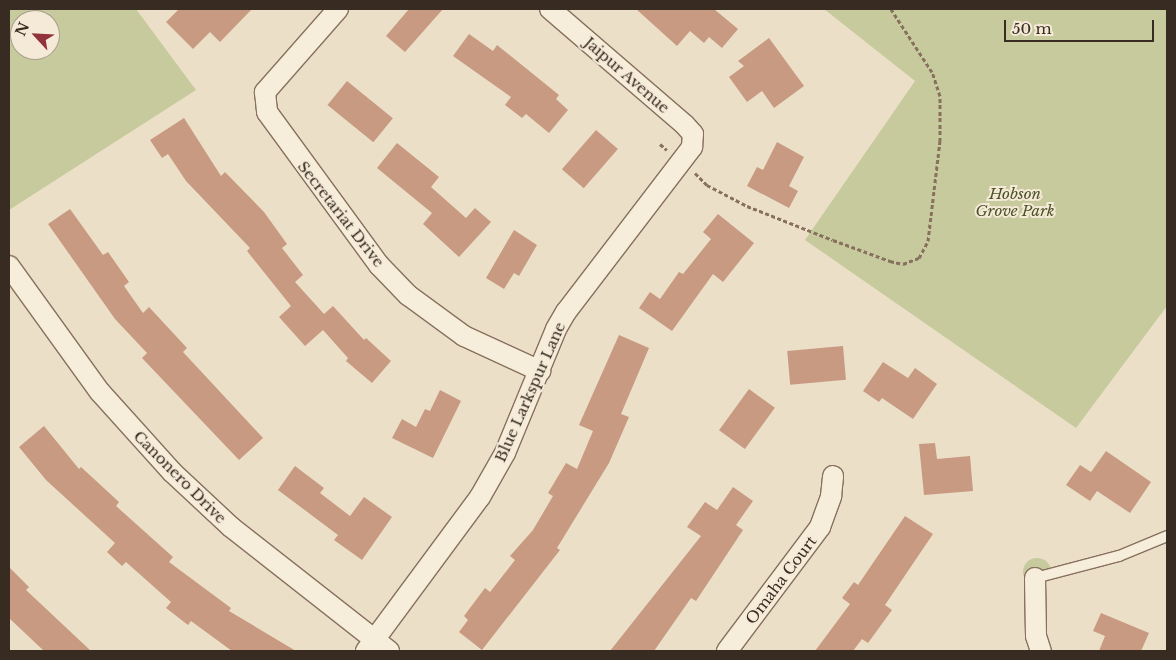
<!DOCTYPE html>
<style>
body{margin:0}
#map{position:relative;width:1176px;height:660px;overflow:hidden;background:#ecdfc8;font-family:"Libre Baskerville",serif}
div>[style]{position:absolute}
.green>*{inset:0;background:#c7ca9d}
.round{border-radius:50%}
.building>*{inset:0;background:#c79a81;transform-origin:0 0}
.path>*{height:3px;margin-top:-1.5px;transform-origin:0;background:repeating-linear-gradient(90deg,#87715e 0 4px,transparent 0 6.5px)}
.roads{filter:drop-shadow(1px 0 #87715e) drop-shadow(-1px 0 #87715e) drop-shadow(0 1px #87715e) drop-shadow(0 -1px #87715e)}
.lane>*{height:10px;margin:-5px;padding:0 5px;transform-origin:5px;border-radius:5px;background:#f7eddb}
.street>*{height:20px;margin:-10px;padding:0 10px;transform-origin:10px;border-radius:10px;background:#f7eddb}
span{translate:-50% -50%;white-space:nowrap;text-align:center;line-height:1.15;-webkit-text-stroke:4px #f4ead7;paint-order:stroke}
.street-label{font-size:15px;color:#382b21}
.park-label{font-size:15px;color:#4b5329;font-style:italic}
.frame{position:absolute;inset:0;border:10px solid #382b21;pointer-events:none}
.north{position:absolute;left:10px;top:10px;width:50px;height:50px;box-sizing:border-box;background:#f4ead7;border:1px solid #a99e8e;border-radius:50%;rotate:295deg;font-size:14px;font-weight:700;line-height:20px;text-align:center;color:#382b21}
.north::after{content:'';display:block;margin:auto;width:18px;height:22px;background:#923239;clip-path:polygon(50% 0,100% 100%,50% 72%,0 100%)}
.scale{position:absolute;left:1004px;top:20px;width:150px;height:22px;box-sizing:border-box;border:2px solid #382b21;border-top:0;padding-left:6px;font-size:15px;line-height:18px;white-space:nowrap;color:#382b21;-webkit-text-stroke:4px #f4ead7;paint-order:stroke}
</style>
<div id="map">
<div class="green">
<i style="clip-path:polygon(evenodd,9px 9px,136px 9px,196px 90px,9px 210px,9px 9px,20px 20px,50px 20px,50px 50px,20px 50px,20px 20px)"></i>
<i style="clip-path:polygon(824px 9px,1167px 9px,1167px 306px,1076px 428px,805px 240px,915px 81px)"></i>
<i class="round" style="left:1023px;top:558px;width:28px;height:28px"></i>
</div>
<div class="building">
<i style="clip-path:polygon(179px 9px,252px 9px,220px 42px,210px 32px,193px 49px,166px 22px)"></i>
<i style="clip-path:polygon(409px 9px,443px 9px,405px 52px,386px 36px)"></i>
<i style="clip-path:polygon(636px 9px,714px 9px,738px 29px,722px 48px,709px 37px,704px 43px,690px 31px,677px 46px)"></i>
<i style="clip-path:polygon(469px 34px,493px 51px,497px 45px,559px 95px,556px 99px,568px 110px,549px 133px,526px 114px,522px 118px,505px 105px,511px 97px,453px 56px)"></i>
<i style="clip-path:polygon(769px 38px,804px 86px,774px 108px,762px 91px,747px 102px,729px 77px,744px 66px,738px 61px)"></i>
<i style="left:347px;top:81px;width:59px;height:31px;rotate:39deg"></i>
<i style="clip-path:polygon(184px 118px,221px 176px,225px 172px,264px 212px,287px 244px,282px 248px,303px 275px,295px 282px,324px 314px,333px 306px,364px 340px,366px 338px,391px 361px,372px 383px,346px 361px,348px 358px,323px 330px,305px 346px,279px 317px,291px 306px,247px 251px,250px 248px,186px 181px,168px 154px,162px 158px,150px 140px)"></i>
<i style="left:596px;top:130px;width:29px;height:52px;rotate:41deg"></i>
<i style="clip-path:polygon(777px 142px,804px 157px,789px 186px,798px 191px,789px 208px,747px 186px,757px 167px,763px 170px)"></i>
<i style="clip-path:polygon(397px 143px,439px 177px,431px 187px,466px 218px,475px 208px,491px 222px,459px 257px,423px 224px,432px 213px,377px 168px)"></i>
<i style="clip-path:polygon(70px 209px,103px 255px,108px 252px,129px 282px,124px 286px,143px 313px,149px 307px,187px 348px,183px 352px,263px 438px,239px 460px,142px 358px,147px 353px,115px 319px,48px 224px)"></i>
<i style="clip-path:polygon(718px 214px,754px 243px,723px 282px,713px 274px,672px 331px,639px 308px,650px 292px,660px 299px,679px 272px,683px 274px,711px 239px,703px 232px)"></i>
<i style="clip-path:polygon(514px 230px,537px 245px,519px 276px,514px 273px,504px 289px,486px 278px)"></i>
<i style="clip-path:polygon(619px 335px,649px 348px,621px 414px,629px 417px,609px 463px,557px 548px,560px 550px,482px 650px,459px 632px,468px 620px,464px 616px,485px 588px,490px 592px,515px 560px,510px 556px,533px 530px,553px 496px,548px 493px,566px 463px,577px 469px,593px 431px,579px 425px)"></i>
<i style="left:843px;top:346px;width:34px;height:56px;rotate:85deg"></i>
<i style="clip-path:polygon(883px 362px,908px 378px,915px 368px,937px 384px,913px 419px,882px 398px,879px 402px,863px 391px)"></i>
<i style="left:749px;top:389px;width:32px;height:51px;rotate:36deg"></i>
<i style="clip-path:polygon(440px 390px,461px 401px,433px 458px,392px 438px,402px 419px,416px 427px,425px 409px,430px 411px)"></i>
<i style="clip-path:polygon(44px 426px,79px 469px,81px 467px,119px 502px,116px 506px,173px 557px,169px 562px,231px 608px,229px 611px,296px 651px,232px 651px,191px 621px,188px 625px,166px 608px,171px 602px,126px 562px,122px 566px,107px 552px,115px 543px,46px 480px,19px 447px)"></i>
<i style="clip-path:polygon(935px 443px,937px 459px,970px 456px,973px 491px,924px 495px,919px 444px)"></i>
<i style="clip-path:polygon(1106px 451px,1151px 482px,1130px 513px,1097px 491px,1090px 501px,1066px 485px,1080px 465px,1091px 472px)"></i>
<i style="clip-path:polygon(295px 466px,324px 488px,320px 493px,350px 516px,364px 497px,392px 517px,362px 560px,334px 540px,338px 535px,278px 490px)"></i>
<i style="clip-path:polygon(733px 487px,753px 501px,736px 525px,743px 530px,696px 601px,691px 598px,654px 651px,610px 651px,701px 536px,687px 527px,705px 502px,717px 510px)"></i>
<i style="clip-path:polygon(905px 516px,933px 534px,885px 605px,892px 610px,868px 643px,862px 639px,853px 651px,815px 651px,850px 604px,842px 598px,854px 582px,858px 585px)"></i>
<i style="clip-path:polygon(9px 567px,29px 587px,26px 590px,91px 651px,44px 651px,9px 618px)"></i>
<i style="clip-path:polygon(1101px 613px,1149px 633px,1141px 651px,1099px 651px,1105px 636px,1093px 631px)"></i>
</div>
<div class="path">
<i style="left:660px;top:144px;width:9px;rotate:41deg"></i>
<i style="left:695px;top:173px;width:17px;rotate:45deg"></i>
<i style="left:707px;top:185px;width:45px;rotate:27.7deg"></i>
<i style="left:747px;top:206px;width:92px;rotate:21.6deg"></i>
<i style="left:833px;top:240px;width:61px;rotate:20.2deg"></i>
<i style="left:890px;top:261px;width:13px;rotate:13deg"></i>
<i style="left:903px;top:264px;width:17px;rotate:-21deg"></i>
<i style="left:919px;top:258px;width:19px;rotate:-62deg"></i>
<i style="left:928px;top:241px;width:101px;rotate:-83.2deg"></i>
<i style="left:940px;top:141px;width:45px;rotate:-90deg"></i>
<i style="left:940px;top:96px;width:25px;rotate:-108deg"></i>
<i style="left:932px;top:72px;width:75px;rotate:-123.1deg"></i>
</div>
<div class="roads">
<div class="lane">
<i style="left:1035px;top:578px;width:87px;rotate:-14.7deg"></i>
<i style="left:1119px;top:556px;width:52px;rotate:-22.6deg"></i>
</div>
<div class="street">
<i style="left:338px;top:9px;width:111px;rotate:131.3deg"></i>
<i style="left:265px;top:92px;width:20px;rotate:84deg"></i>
<i style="left:267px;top:112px;width:190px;rotate:53.8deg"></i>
<i style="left:379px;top:265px;width:42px;rotate:46deg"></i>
<i style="left:408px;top:295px;width:69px;rotate:36.2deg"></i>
<i style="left:464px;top:336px;width:84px;rotate:24.7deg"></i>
<i style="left:9px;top:266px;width:155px;rotate:54.2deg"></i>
<i style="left:100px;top:392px;width:108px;rotate:48deg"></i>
<i style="left:172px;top:472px;width:81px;rotate:43deg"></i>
<i style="left:231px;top:527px;width:201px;rotate:38.1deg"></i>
<i style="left:1035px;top:578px;width:58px;rotate:89deg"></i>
<i style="left:1036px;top:636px;width:16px;rotate:72deg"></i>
<i style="left:366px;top:651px;width:192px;rotate:-53.5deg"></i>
<i style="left:480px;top:497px;width:51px;rotate:-60.4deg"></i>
<i style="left:505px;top:453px;width:134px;rotate:-67.6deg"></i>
<i style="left:556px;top:329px;width:20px;rotate:-60deg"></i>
<i style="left:566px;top:312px;width:208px;rotate:-52.6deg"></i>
<i style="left:692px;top:147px;width:13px;rotate:-86deg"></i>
<i style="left:693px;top:134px;width:12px;rotate:-132deg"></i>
<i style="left:685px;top:125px;width:178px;rotate:-139.3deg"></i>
<i style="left:727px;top:651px;width:155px;rotate:-53.1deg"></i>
<i style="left:820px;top:527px;width:33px;rotate:-70deg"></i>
<i style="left:831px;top:496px;width:20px;rotate:-84deg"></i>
</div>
</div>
<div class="street-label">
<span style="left:627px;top:75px;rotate:41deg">Jaipur Avenue</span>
<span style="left:341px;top:214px;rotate:52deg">Secretariat Drive</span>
<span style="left:530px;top:392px;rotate:-66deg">Blue Larkspur Lane</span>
<span style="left:180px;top:477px;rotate:45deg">Canonero Drive</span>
<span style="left:781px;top:580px;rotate:-53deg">Omaha Court</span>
</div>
<div class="park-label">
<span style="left:1015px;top:202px">Hobson<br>Grove Park</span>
</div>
<div class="frame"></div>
<div class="north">N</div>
<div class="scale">50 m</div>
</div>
